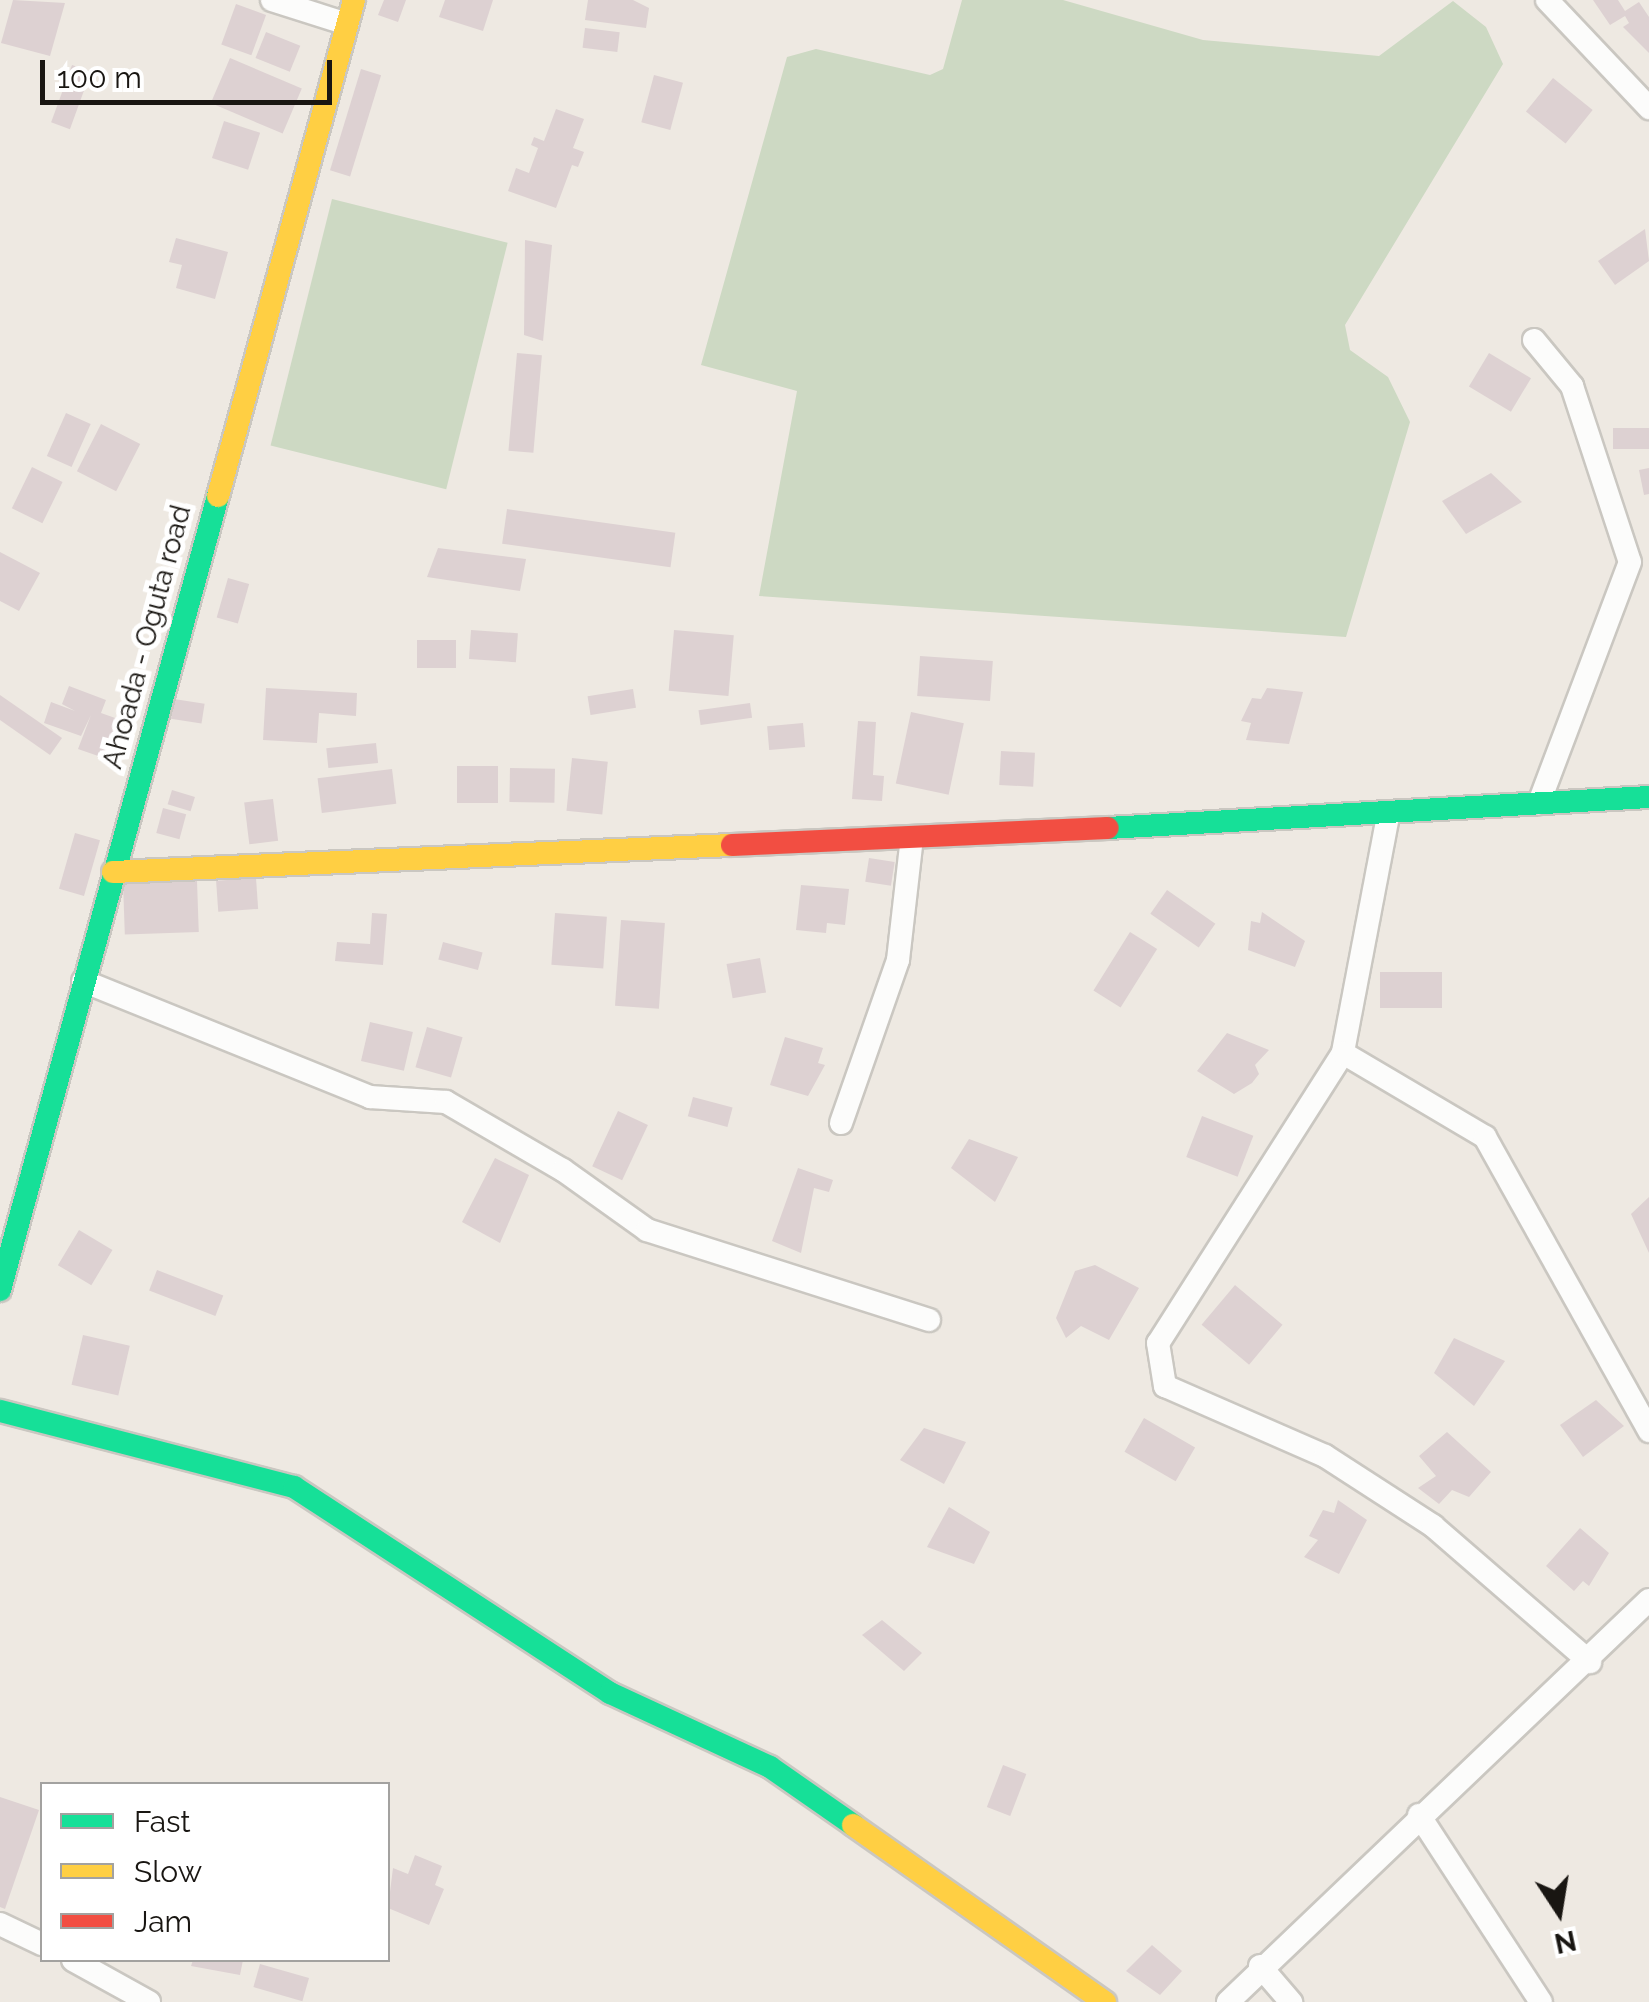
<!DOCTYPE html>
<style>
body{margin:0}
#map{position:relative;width:1649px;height:2002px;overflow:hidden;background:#eee9e2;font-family:Raleway,sans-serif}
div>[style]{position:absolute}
.green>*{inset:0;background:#cdd9c3;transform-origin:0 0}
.building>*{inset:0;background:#ddd1d2;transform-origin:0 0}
.roads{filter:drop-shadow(2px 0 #cac7c1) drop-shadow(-2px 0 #cac7c1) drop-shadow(0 2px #cac7c1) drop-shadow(0 -2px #cac7c1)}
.street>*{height:22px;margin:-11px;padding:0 11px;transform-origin:11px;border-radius:11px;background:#fcfcfb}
.fast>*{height:22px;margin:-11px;padding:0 11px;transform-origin:11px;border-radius:11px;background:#16e098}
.slow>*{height:22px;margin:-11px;padding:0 11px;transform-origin:11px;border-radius:11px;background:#ffcf43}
.jam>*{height:22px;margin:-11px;padding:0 11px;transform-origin:11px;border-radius:11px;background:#f24e42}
span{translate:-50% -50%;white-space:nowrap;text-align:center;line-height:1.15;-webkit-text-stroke:10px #fff;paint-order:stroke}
.street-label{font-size:28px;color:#191612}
.legend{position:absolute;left:40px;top:1782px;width:350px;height:180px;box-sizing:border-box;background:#fff;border:2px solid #a3a2a0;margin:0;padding:12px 18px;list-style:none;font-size:30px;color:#191612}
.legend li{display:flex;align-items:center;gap:20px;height:50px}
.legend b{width:50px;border:2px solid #a3a2a0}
.north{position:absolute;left:1509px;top:1862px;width:100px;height:100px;-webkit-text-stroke:8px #fff;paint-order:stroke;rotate:168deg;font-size:28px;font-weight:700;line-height:40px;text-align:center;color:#191612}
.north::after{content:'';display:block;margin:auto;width:35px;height:45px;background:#191612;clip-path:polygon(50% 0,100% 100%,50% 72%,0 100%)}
.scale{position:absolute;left:40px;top:60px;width:292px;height:45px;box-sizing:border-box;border:5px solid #191612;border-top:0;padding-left:12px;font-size:30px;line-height:35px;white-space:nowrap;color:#191612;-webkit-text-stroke:8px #fff;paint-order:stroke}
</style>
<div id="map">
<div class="green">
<i style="clip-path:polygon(962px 0,1063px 0,1203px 40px,1379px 56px,1453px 1px,1486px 27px,1503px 64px,1345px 325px,1350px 350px,1388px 377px,1410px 422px,1346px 637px,759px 596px,797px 391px,701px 365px,787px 57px,816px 49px,930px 75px,943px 69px)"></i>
<i style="left:332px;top:199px;width:181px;height:254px;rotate:14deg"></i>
</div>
<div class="building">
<i style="clip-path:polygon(13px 0,65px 3px,50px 56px,1px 43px)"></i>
<i style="clip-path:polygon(384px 0,406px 0,398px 22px,378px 15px)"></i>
<i style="clip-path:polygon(445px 0,493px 0,483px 31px,439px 17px)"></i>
<i style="clip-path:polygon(588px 0,633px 0,649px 8px,646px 28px,585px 20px)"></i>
<i style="clip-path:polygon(1593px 0,1618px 0,1625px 11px,1639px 2px,1649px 17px,1649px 53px,1623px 27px,1629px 23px,1625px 16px,1610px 25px)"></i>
<i style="left:236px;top:4px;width:32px;height:43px;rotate:20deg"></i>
<i style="left:585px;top:28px;width:35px;height:20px;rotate:7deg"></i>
<i style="left:266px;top:32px;width:37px;height:28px;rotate:22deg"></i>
<i style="left:230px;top:58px;width:78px;height:49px;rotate:23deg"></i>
<i style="left:72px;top:65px;width:20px;height:61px;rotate:20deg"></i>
<i style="left:361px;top:69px;width:21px;height:106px;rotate:17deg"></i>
<i style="left:654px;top:75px;width:30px;height:49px;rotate:15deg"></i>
<i style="left:1553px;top:78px;width:51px;height:43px;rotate:39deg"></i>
<i style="clip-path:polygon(556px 109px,584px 119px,573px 148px,584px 152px,578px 167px,572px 165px,556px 208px,508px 191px,516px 168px,529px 173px,538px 148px,531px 145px,534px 137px,544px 141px)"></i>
<i style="left:224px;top:121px;width:38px;height:39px;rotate:18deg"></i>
<i style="clip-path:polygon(1645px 229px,1649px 261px,1615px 285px,1598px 261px)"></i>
<i style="clip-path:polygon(176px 238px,228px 252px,215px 299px,176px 288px,182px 265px,169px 262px)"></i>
<i style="clip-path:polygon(525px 240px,552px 245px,543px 341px,524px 335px)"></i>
<i style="left:517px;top:353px;width:25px;height:98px;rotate:5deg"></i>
<i style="left:1489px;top:353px;width:49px;height:39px;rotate:31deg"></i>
<i style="left:66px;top:413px;width:27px;height:47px;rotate:24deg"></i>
<i style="left:101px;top:424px;width:44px;height:53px;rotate:27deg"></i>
<i style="left:1649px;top:428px;width:21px;height:36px;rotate:90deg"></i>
<i style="left:32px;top:467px;width:34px;height:46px;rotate:26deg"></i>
<i style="clip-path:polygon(1649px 468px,1649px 494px,1644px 495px,1639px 470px)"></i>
<i style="clip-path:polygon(1491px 473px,1522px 502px,1466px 534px,1442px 501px)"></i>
<i style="left:507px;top:509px;width:170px;height:35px;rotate:8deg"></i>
<i style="clip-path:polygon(438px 548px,526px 559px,520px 591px,427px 577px)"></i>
<i style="clip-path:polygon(0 552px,40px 573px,19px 611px,0 601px)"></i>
<i style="left:228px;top:578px;width:22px;height:41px;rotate:16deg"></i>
<i style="left:471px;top:630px;width:47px;height:29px;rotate:4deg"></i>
<i style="left:674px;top:630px;width:60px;height:61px;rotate:5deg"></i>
<i style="left:417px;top:640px;width:39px;height:28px"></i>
<i style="left:920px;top:656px;width:73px;height:40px;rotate:4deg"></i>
<i style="clip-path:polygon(69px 686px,106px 700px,101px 713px,118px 719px,104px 758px,78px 749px,91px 715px,81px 736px,44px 723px,51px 702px,75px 711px,62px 704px)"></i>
<i style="clip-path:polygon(266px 688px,357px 693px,356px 716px,319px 713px,317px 743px,263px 740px)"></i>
<i style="clip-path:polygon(1267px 688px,1303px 692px,1289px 744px,1246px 740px,1251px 723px,1241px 721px,1252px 698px,1261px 699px)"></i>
<i style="left:633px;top:689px;width:19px;height:46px;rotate:81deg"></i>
<i style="clip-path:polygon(0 695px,62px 738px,50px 755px,0 720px)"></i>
<i style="left:174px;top:699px;width:31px;height:20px;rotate:9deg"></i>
<i style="left:750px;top:703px;width:15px;height:52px;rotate:82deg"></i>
<i style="left:911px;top:712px;width:54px;height:73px;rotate:12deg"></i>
<i style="clip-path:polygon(858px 721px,876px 722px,873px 775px,884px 776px,882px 801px,852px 799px)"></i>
<i style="left:803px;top:723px;width:24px;height:36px;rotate:85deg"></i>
<i style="left:376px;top:743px;width:20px;height:50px;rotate:84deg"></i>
<i style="left:1001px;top:751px;width:34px;height:34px;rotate:3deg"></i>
<i style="left:572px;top:758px;width:36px;height:53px;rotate:6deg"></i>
<i style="left:457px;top:766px;width:41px;height:37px"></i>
<i style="left:510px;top:768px;width:45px;height:34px;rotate:1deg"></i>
<i style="left:392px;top:769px;width:35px;height:75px;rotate:83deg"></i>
<i style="left:172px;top:790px;width:24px;height:15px;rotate:17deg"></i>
<i style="left:273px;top:799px;width:42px;height:29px;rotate:83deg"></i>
<i style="left:163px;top:808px;width:24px;height:26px;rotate:15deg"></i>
<i style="left:75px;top:833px;width:26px;height:58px;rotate:16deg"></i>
<i style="left:869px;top:858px;width:26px;height:24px;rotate:9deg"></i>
<i style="left:256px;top:878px;width:31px;height:40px;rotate:86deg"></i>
<i style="left:197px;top:881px;width:51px;height:74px;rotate:88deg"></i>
<i style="clip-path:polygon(801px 885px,849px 889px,845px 925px,827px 923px,826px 933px,796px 930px)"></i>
<i style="left:1167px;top:890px;width:59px;height:29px;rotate:35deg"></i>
<i style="clip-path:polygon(1262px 912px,1305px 941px,1295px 967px,1248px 950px,1251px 921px,1260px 923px)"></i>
<i style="clip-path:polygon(372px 913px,387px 914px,383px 965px,335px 961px,337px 942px,370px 944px)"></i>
<i style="left:555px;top:913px;width:52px;height:52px;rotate:4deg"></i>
<i style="left:621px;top:920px;width:44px;height:86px;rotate:4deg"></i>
<i style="left:1130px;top:932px;width:32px;height:69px;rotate:32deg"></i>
<i style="left:443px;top:942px;width:41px;height:18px;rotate:15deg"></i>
<i style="left:760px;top:958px;width:35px;height:34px;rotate:80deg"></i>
<i style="left:1380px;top:972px;width:62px;height:36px"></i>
<i style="left:370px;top:1022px;width:44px;height:40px;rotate:13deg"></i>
<i style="left:427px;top:1027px;width:37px;height:42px;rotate:16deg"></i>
<i style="clip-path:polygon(1227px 1033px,1269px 1050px,1255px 1065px,1259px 1074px,1252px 1083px,1234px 1094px,1197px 1071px)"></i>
<i style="clip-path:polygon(785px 1037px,823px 1048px,818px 1063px,825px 1065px,808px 1096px,770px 1085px)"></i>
<i style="left:693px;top:1097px;width:41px;height:20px;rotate:15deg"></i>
<i style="left:618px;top:1111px;width:33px;height:61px;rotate:25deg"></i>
<i style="left:1202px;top:1116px;width:55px;height:44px;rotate:21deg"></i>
<i style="clip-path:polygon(969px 1139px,1018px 1157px,995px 1202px,951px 1168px)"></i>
<i style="clip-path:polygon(495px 1158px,529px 1175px,500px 1243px,462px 1222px)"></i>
<i style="clip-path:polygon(798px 1168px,833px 1180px,829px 1192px,814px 1188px,801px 1253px,772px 1241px)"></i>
<i style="clip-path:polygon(1649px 1197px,1649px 1253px,1631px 1214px)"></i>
<i style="left:79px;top:1230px;width:39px;height:41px;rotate:31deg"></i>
<i style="clip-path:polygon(1095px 1265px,1139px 1288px,1109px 1340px,1081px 1326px,1066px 1338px,1056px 1318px,1075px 1271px)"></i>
<i style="left:157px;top:1270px;width:71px;height:22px;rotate:21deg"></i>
<i style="left:1235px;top:1285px;width:62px;height:52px;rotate:40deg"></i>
<i style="left:83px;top:1335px;width:48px;height:51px;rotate:13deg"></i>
<i style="clip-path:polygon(1454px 1338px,1505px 1361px,1474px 1406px,1434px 1373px)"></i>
<i style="clip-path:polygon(1596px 1400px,1624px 1426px,1583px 1457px,1560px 1425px)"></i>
<i style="left:1144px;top:1418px;width:59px;height:39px;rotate:30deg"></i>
<i style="clip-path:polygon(924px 1428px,966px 1442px,944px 1484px,900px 1460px)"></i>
<i style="clip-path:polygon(1447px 1432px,1491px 1472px,1469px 1497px,1452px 1490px,1439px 1504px,1418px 1488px,1436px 1476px,1419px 1456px)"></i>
<i style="clip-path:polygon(1338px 1500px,1367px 1520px,1339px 1574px,1304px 1557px,1318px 1540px,1309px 1536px,1323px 1510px,1334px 1513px)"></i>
<i style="clip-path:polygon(949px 1507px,990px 1532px,974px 1564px,927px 1547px)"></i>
<i style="clip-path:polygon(1580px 1528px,1609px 1553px,1589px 1586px,1583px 1581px,1574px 1591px,1546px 1566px)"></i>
<i style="clip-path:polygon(882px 1620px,922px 1653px,904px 1671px,862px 1635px)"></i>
<i style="left:1003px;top:1765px;width:25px;height:45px;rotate:21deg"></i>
<i style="clip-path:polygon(0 1797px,39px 1810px,5px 1909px,0 1907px)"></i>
<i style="clip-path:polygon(415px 1855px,442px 1866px,435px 1885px,444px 1889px,429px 1925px,388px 1908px,393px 1868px,408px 1874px)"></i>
<i style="clip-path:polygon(1152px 1945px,1182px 1971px,1160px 1995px,1126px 1971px)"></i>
<i style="clip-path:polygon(193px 1960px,243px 1960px,240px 1975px,191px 1966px)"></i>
<i style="left:260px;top:1964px;width:51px;height:24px;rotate:16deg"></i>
</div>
<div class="roads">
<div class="street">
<i style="left:272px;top:0;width:79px;rotate:17.7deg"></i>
<i style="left:1547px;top:0;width:149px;rotate:46.6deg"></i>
<i style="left:1534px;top:340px;width:60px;rotate:50.4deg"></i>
<i style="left:1572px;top:386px;width:185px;rotate:71.8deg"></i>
<i style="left:1630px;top:562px;width:258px;rotate:110.7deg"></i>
<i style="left:1388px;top:816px;width:241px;rotate:100.8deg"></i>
<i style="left:1343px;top:1053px;width:344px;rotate:122.5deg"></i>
<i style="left:1158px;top:1343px;width:44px;rotate:80.8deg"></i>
<i style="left:1165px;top:1386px;width:175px;rotate:23.6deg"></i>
<i style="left:1325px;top:1456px;width:129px;rotate:32.9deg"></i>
<i style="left:1433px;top:1526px;width:208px;rotate:40.9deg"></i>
<i style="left:83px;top:981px;width:310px;rotate:22deg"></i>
<i style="left:370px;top:1097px;width:76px;rotate:3.8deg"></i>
<i style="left:446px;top:1102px;width:135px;rotate:30.2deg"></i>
<i style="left:563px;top:1170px;width:103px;rotate:35.5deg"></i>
<i style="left:647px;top:1230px;width:296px;rotate:17.7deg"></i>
<i style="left:1343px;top:1053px;width:165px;rotate:30.6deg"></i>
<i style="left:1485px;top:1137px;width:337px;rotate:60.8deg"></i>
<i style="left:841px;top:1123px;width:173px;rotate:-70.7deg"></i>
<i style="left:898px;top:960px;width:123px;rotate:-83.5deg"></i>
<i style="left:1419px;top:1815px;width:223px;rotate:56.9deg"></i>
<i style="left:0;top:1924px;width:47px;rotate:25.5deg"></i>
<i style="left:73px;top:1960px;width:87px;rotate:28.9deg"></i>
<i style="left:1260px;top:1966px;width:48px;rotate:49.3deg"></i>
<i style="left:1228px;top:2002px;width:582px;rotate:-43.68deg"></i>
</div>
<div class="fast">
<i style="left:1108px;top:828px;width:542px;rotate:-3.28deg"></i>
<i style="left:0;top:1290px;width:823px;rotate:-74.65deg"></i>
<i style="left:0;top:1411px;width:304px;rotate:14.5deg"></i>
<i style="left:294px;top:1487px;width:377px;rotate:33.1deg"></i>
<i style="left:610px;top:1693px;width:176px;rotate:24.8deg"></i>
<i style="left:770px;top:1767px;width:101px;rotate:34.9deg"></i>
</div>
<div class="slow">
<i style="left:218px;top:496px;width:514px;rotate:-74.67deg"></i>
<i style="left:113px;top:872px;width:620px;rotate:-2.5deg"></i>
<i style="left:853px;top:1825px;width:308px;rotate:35.1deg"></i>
</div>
<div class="jam">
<i style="left:732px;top:845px;width:376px;rotate:-2.6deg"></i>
</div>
</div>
<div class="street-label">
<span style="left:147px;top:637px;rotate:-75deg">Ahoada - Oguta road</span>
</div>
<ul class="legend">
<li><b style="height:12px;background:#16e098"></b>Fast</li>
<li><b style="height:12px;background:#ffcf43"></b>Slow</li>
<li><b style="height:12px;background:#f24e42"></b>Jam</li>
</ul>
<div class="north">N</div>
<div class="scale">100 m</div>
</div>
